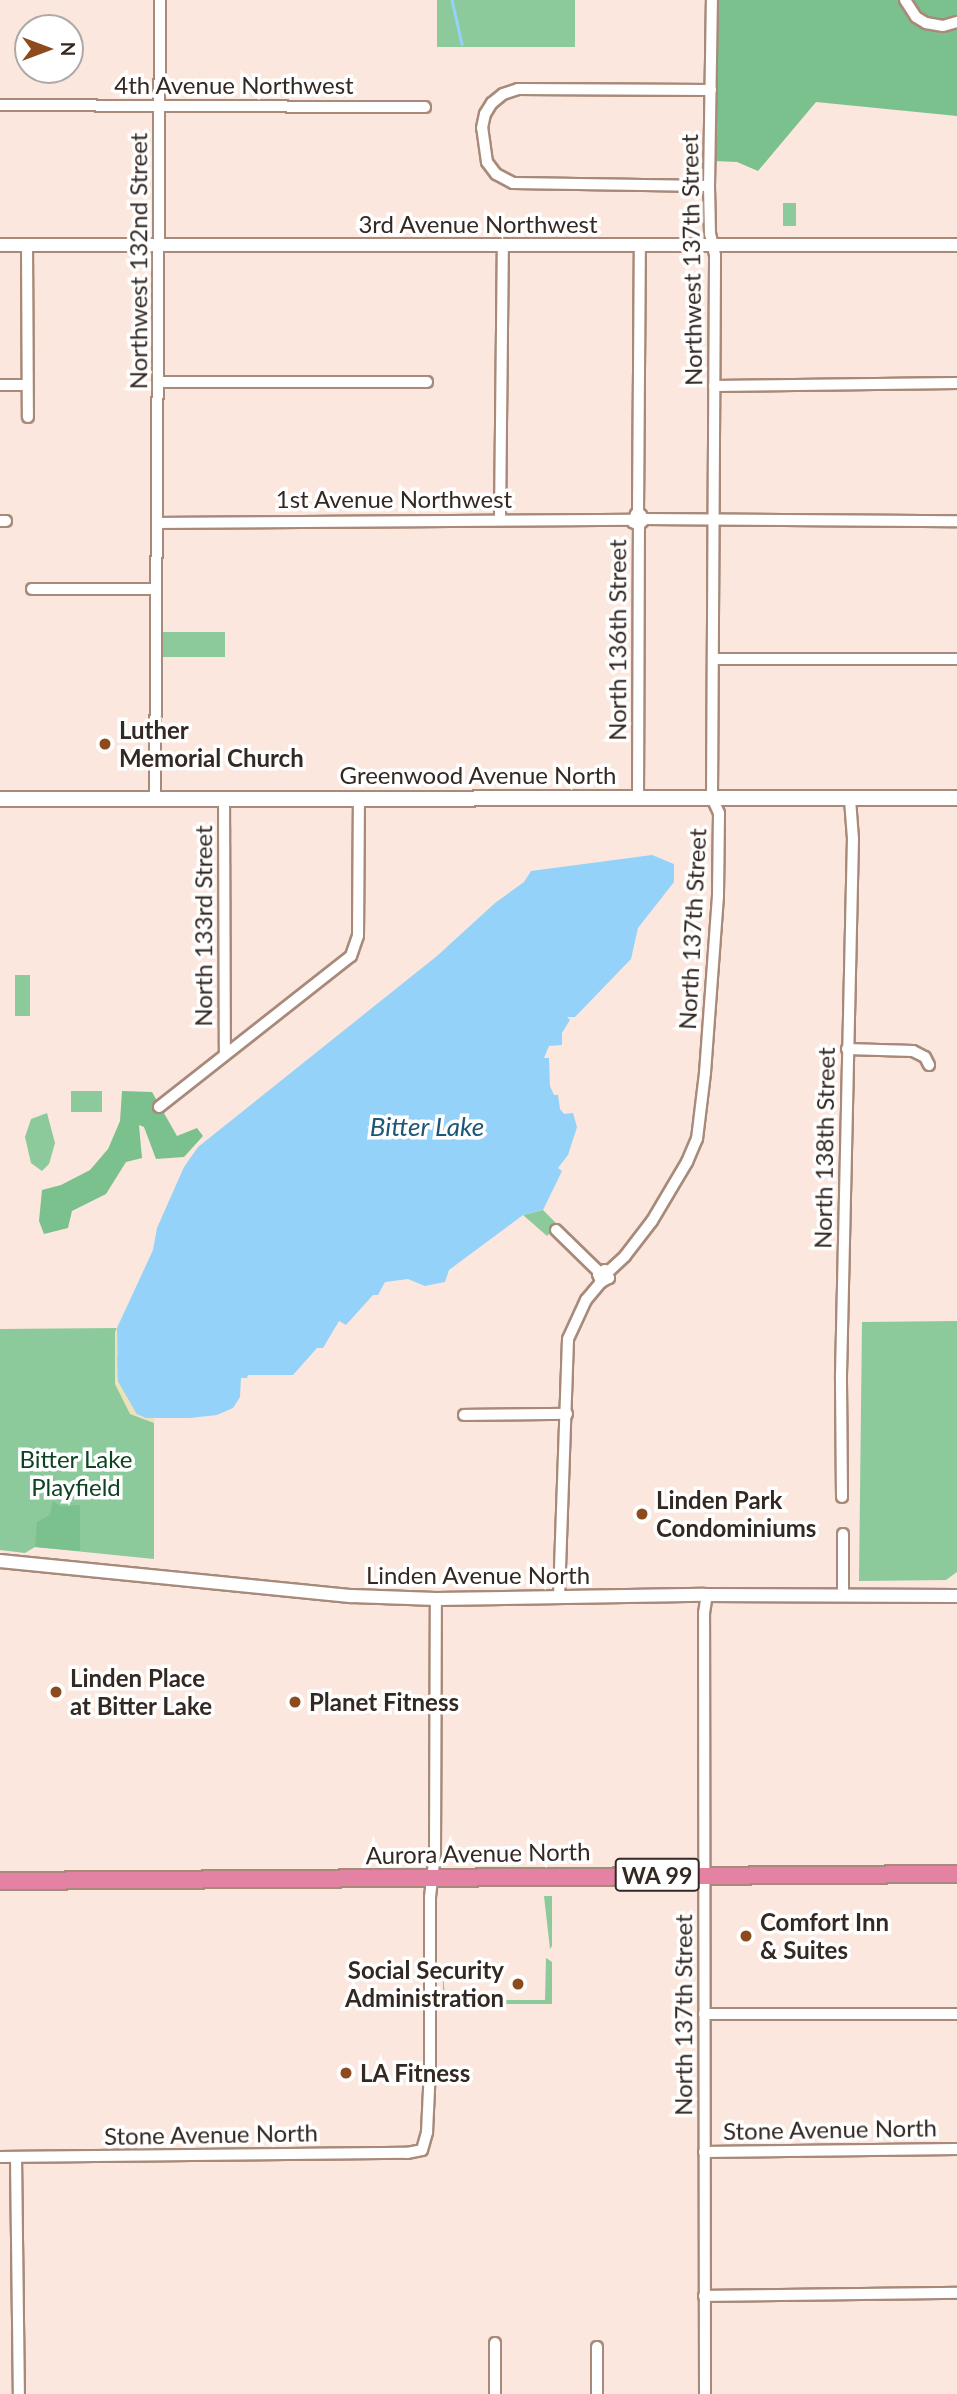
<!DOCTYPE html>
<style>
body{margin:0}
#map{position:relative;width:957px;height:2394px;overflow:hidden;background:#fbe7dd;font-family:Lato,sans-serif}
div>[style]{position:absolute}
.green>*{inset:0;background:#8cca9b;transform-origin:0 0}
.forest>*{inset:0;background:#7ac18d}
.sand>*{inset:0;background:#ece2bd}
.water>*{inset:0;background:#95d2fa}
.stream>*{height:2.5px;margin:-1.25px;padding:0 1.25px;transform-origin:1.25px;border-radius:1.25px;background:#95d2fa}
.roads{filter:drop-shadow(2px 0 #a88a7a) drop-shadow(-2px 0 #a88a7a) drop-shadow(0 2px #a88a7a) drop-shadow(0 -2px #a88a7a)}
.minor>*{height:10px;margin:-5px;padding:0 5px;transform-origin:5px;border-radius:5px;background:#fff}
.tertiary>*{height:12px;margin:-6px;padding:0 6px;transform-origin:6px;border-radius:6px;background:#fff}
.secondary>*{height:14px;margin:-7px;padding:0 7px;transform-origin:7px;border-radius:7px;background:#fff}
.trunk>*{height:16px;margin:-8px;padding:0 8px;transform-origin:8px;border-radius:8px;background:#e482a4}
.dots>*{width:19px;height:19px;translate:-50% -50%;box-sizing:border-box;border:4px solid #fff;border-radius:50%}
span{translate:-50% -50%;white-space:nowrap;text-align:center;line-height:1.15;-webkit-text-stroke:7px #fff;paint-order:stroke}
.shield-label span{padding:2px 5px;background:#fff;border:2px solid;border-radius:5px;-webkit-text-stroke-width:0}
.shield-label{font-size:23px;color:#342822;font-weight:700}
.street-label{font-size:24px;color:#342822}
.poi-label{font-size:24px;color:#342822;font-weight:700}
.left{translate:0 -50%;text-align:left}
.right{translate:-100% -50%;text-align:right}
.park-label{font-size:24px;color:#0d4321}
.water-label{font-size:26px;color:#1c5678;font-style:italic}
.north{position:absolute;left:14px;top:14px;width:70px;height:70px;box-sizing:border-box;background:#fff;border:2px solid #aea9a7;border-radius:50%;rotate:90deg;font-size:19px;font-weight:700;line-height:28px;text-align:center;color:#342822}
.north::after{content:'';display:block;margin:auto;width:24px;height:32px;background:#8d4a1c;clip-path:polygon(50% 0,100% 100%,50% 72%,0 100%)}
</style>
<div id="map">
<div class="green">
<i style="left:437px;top:0;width:138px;height:47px"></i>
<i style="left:783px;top:203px;width:13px;height:23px"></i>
<i style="left:162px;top:632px;width:63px;height:25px"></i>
<i style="left:15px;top:975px;width:15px;height:41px"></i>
<i style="left:71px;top:1091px;width:31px;height:21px"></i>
<i style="clip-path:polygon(47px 1113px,55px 1143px,49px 1164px,42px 1171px,31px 1163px,25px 1137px,31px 1119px)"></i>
<i style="clip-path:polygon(543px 1210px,558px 1225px,547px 1236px,523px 1215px)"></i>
<i style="clip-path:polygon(957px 1321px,957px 1572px,946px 1580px,859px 1581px,862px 1322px)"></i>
<i style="clip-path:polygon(117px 1328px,117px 1355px,145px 1418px,154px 1418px,154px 1559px,35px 1547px,25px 1553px,0 1550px,0 1329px)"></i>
<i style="clip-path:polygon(544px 1896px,552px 1896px,552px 1946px,550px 1949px)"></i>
<i style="clip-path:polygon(546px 1958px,552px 1962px,552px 2004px,443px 2004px,443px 1969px,445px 2000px,545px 2000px)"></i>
</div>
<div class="forest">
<i style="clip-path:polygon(716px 0,957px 0,957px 116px,816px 102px,758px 171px,737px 162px,714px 161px)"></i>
<i style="clip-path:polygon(122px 1091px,152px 1092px,177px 1136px,197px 1128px,203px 1136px,184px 1157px,156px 1159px,144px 1127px,139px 1125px,142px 1158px,126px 1162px,106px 1194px,72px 1211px,68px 1228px,44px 1234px,39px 1221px,42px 1190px,61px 1185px,90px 1170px,108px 1149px,120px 1121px)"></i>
<i style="clip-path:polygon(53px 1501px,60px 1506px,80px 1505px,80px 1551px,35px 1547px,37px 1522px,50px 1515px)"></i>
</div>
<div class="sand">
<i style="clip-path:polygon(130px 1295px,117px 1328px,118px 1381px,137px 1414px,154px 1418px,154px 1423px,130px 1414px,115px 1384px,115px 1332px)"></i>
</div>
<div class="water">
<i style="clip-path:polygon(652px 855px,674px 864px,674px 882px,638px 928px,631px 959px,575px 1017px,567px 1017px,570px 1020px,562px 1033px,562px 1045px,549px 1046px,544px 1058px,549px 1058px,550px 1086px,554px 1095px,558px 1095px,560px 1109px,564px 1114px,573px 1113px,577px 1127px,568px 1155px,558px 1168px,562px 1171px,543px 1210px,523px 1215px,449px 1270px,445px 1282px,425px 1286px,408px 1279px,385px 1282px,378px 1295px,373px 1295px,346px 1325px,339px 1321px,323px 1348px,317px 1348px,293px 1375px,248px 1375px,247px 1378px,241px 1378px,240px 1397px,233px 1408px,217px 1415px,190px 1418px,146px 1418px,137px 1414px,118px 1381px,117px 1328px,153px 1250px,157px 1228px,184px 1167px,198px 1147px,437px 956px,495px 903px,524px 882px,531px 871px)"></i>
</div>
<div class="stream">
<i style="left:452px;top:0;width:45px;rotate:77.2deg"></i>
</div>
<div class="roads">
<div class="minor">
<i style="left:905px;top:0;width:20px;rotate:57deg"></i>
<i style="left:916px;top:17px;width:12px;rotate:31deg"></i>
<i style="left:926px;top:23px;width:17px;rotate:10deg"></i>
<i style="left:943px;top:26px;width:15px;rotate:-16deg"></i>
<i style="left:0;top:105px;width:425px;rotate:0.3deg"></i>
<i style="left:709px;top:186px;width:196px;rotate:-179.1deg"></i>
<i style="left:513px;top:183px;width:19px;rotate:-152deg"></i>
<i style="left:496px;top:174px;width:15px;rotate:-127deg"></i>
<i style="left:487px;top:162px;width:34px;rotate:-98deg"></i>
<i style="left:482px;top:128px;width:14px;rotate:-78deg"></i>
<i style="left:485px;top:114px;width:13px;rotate:-58deg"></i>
<i style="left:492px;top:103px;width:14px;rotate:-39deg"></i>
<i style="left:503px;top:94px;width:16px;rotate:-18deg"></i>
<i style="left:518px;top:89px;width:193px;rotate:0.3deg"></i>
<i style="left:27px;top:245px;width:172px;rotate:89.7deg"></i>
<i style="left:158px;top:382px;width:269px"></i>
<i style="left:0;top:385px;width:27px"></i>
<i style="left:714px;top:386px;width:243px;rotate:-0.7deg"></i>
<i style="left:638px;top:514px;width:269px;rotate:-89.6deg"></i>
<i style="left:644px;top:519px;width:313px;rotate:0.4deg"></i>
<i style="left:500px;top:520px;width:274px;rotate:-89.4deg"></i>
<i style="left:0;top:521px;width:6px"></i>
<i style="left:157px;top:523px;width:475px;rotate:-0.4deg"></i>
<i style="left:32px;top:589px;width:124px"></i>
<i style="left:713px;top:659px;width:244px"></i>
<i style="left:638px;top:798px;width:273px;rotate:-89.8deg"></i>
<i style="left:639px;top:525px;width:7px;rotate:-45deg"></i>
<i style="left:644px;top:520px;width:6px;rotate:-121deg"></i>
<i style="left:641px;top:515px;width:5px;rotate:-169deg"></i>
<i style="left:636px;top:514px;width:9px;rotate:111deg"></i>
<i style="left:633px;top:522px;width:7px;rotate:27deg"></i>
<i style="left:155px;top:799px;width:799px;rotate:-89.64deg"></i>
<i style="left:224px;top:799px;width:253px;rotate:89.8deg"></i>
<i style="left:847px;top:1049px;width:66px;rotate:1.7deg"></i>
<i style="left:913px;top:1051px;width:13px;rotate:27deg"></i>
<i style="left:925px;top:1057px;width:9px;rotate:63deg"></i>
<i style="left:159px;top:1107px;width:244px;rotate:-38.2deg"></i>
<i style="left:351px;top:956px;width:21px;rotate:-71deg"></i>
<i style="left:358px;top:936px;width:138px;rotate:-89.6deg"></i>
<i style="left:556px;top:1230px;width:60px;rotate:44.3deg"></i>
<i style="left:608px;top:1272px;width:23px;rotate:-43deg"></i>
<i style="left:625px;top:1256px;width:44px;rotate:-52.4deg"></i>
<i style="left:652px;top:1221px;width:69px;rotate:-59.3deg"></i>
<i style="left:687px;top:1162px;width:25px;rotate:-67deg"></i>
<i style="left:697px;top:1139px;width:66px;rotate:-83.1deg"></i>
<i style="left:705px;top:1073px;width:178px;rotate:-85.8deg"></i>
<i style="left:718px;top:895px;width:82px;rotate:-89.3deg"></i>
<i style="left:719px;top:813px;width:17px;rotate:-115deg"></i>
<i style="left:712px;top:798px;width:543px;rotate:-89.68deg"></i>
<i style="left:715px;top:255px;width:22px;rotate:-103deg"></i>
<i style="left:710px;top:234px;width:48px;rotate:-91.2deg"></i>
<i style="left:709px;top:186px;width:186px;rotate:-89.1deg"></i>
<i style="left:464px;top:1415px;width:103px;rotate:-0.6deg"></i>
<i style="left:842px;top:1497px;width:122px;rotate:-90.5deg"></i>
<i style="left:841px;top:1375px;width:536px;rotate:-88.72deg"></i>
<i style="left:853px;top:839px;width:40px;rotate:-94.3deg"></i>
<i style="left:843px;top:1534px;width:60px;rotate:90deg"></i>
<i style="left:559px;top:1597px;width:258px;rotate:-88deg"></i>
<i style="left:568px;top:1339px;width:43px;rotate:-65.2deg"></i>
<i style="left:586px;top:1300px;width:23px;rotate:-50deg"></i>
<i style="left:601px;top:1282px;width:9px;rotate:-27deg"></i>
<i style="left:609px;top:1278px;width:9px;rotate:-117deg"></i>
<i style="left:605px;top:1270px;width:8px;rotate:150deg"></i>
<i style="left:598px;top:1274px;width:9px;rotate:69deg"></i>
<i style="left:704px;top:2014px;width:253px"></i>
<i style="left:704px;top:2152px;width:253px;rotate:-0.7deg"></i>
<i style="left:0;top:2157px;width:407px;rotate:-0.6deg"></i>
<i style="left:407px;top:2153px;width:15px;rotate:-11deg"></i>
<i style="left:422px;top:2150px;width:19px;rotate:-74deg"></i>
<i style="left:427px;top:2132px;width:64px;rotate:-87.3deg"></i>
<i style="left:430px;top:2068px;width:171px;rotate:-90deg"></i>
<i style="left:430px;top:1897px;width:44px;rotate:-83.5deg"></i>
<i style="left:435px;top:1853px;width:254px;rotate:-89.8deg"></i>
<i style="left:16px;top:2157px;width:237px;rotate:89.3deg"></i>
<i style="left:704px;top:2296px;width:253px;rotate:-0.7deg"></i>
<i style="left:495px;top:2343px;width:51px;rotate:90deg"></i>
<i style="left:597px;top:2394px;width:47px;rotate:-90deg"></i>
<i style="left:705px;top:2394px;width:781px;rotate:-90.07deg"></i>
<i style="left:704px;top:1613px;width:18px;rotate:-81deg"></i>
</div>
<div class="tertiary">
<i style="left:0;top:245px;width:957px"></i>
<i style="left:0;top:1561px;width:354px;rotate:5.7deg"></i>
<i style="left:352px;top:1596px;width:84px;rotate:2deg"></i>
<i style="left:436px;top:1599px;width:268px;rotate:-0.9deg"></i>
<i style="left:704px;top:1595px;width:253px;rotate:0.2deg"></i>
</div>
<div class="secondary">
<i style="left:0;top:799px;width:957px;rotate:-0.06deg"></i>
</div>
<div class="trunk">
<i style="left:0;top:1881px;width:957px;rotate:-0.42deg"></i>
</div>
</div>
<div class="dots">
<i style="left:105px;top:744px;background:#8d4a1c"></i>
<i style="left:642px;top:1514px;background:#8d4a1c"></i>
<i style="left:56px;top:1692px;background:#8d4a1c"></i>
<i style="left:295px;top:1702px;background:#8d4a1c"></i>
<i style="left:746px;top:1936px;background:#8d4a1c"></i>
<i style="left:518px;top:1984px;background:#8d4a1c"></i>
<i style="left:346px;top:2073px;background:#8d4a1c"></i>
</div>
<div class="shield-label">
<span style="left:657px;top:1875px">WA 99</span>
</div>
<div class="street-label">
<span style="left:234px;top:85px">4th Avenue Northwest</span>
<span style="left:478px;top:224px">3rd Avenue Northwest</span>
<span style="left:691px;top:260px;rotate:-91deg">Northwest 137th Street</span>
<span style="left:138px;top:261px;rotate:-90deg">Northwest 132nd Street</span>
<span style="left:394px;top:499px">1st Avenue Northwest</span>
<span style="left:617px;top:640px;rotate:-90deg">North 136th Street</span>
<span style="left:478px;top:775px">Greenwood Avenue North</span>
<span style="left:203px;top:926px;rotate:-90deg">North 133rd Street</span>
<span style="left:692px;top:929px;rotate:-87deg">North 137th Street</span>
<span style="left:824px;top:1148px;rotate:-89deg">North 138th Street</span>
<span style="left:478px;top:1575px">Linden Avenue North</span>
<span style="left:478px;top:1853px;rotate:-1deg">Aurora Avenue North</span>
<span style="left:683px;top:2015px;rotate:-90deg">North 137th Street</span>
<span style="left:830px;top:2129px;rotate:-1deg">Stone Avenue North</span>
<span style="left:211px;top:2134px;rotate:-1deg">Stone Avenue North</span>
</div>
<div class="poi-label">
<span class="left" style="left:119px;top:744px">Luther<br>Memorial Church</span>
<span class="left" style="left:656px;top:1514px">Linden Park<br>Condominiums</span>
<span class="left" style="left:70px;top:1692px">Linden Place<br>at Bitter Lake</span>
<span class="left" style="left:309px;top:1702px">Planet Fitness</span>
<span class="left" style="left:760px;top:1936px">Comfort Inn<br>&amp; Suites</span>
<span class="right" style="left:504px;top:1984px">Social Security<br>Administration</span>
<span class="left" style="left:360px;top:2073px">LA Fitness</span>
</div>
<div class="park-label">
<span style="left:76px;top:1473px">Bitter Lake<br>Playfield</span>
</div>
<div class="water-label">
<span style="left:427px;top:1127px">Bitter Lake</span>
</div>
<div class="north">N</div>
</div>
